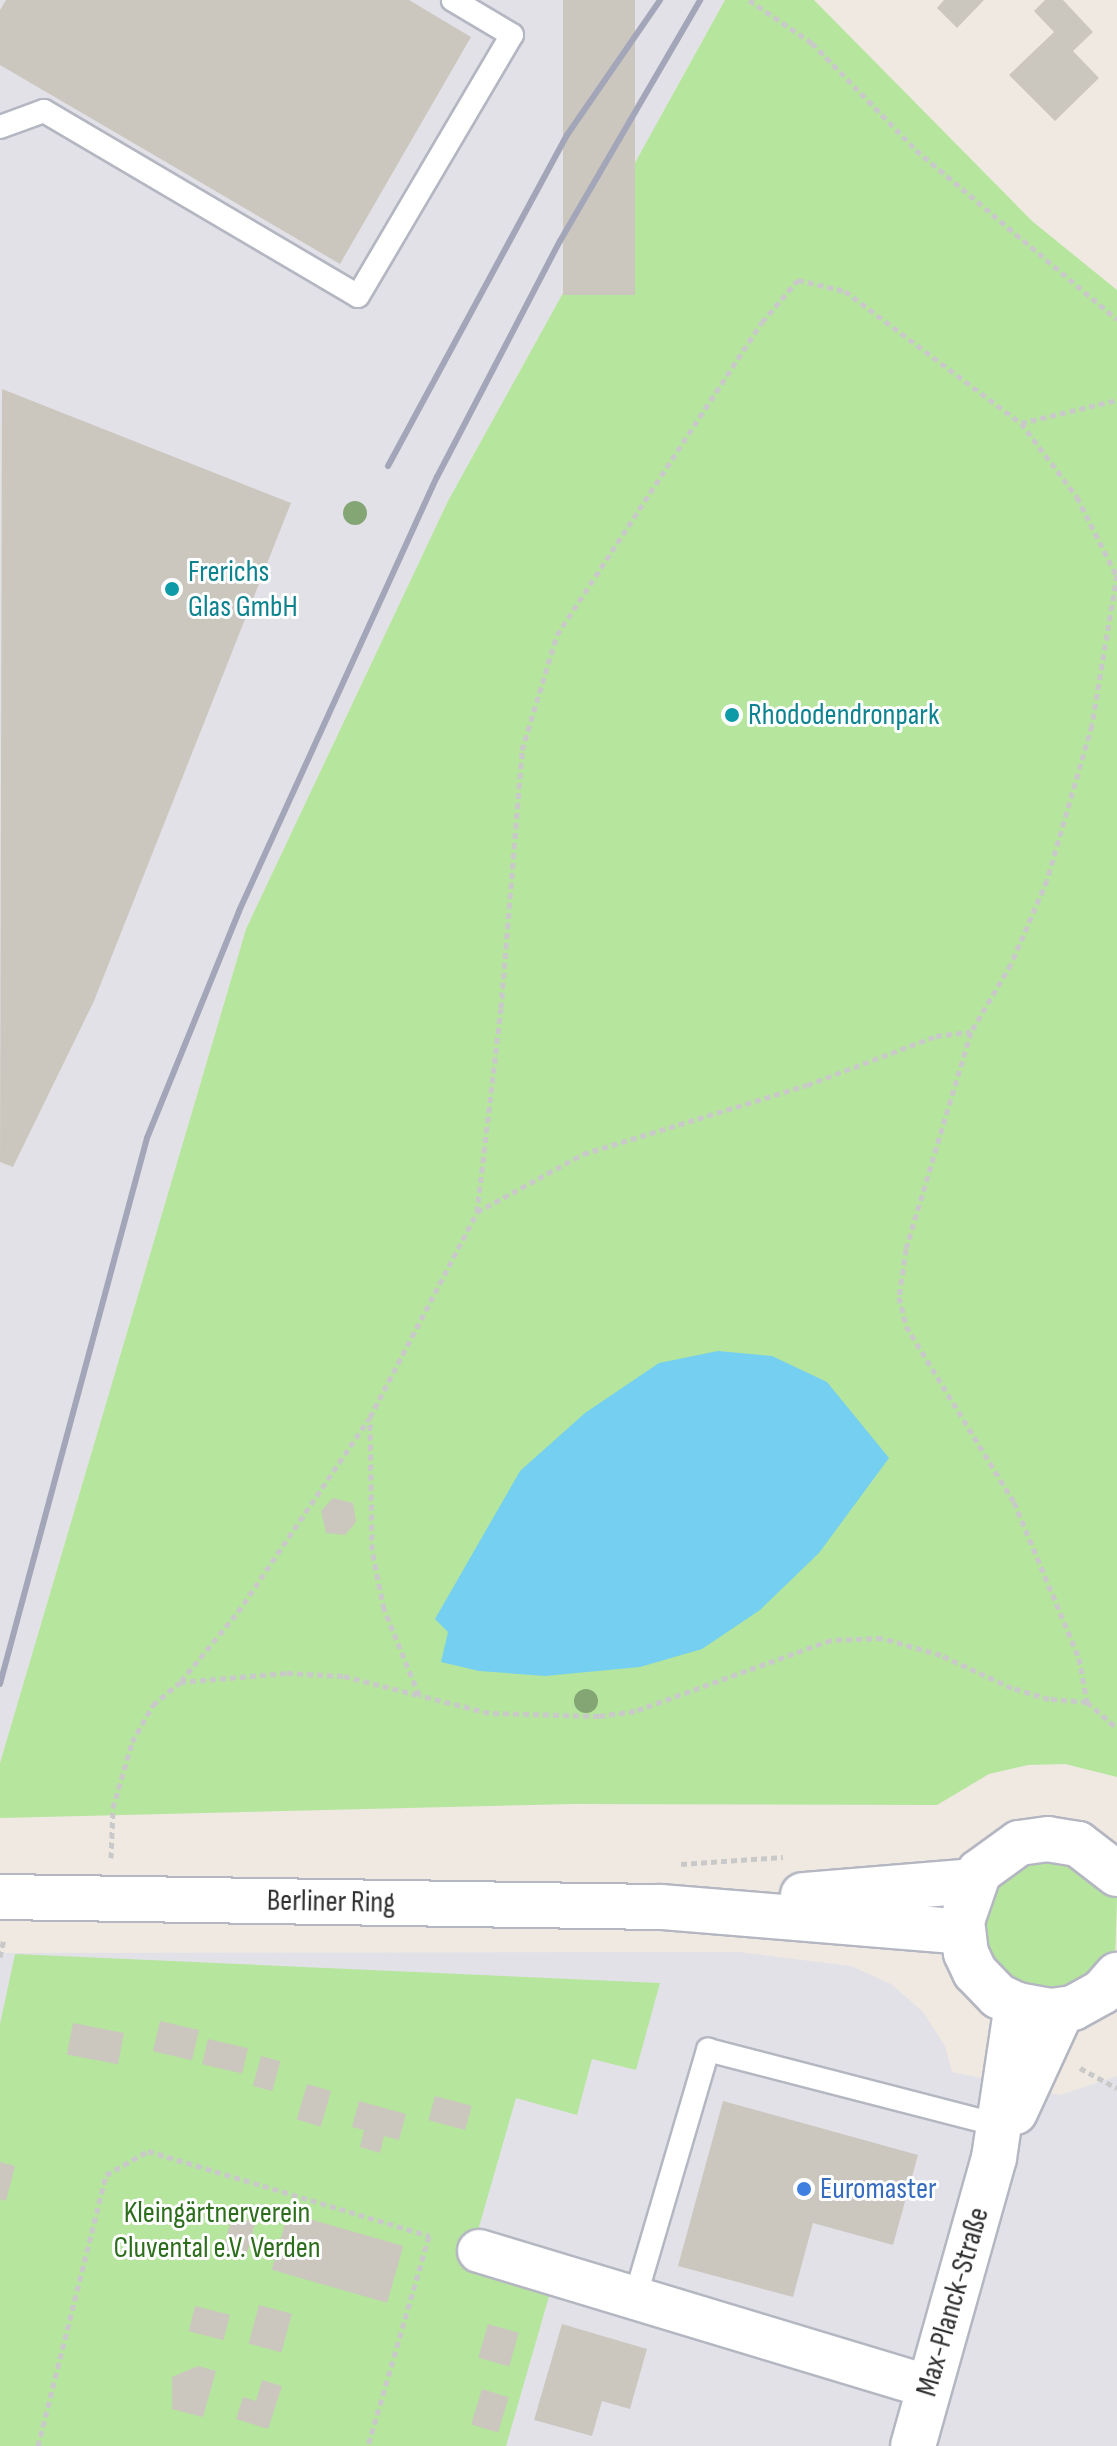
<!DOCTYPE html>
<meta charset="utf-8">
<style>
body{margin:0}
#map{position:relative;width:1117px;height:2446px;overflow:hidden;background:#efe9e1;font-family:"Sofia Sans Condensed",sans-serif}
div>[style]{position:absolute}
.industrial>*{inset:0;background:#e3e1e8}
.green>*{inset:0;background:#b6e59e}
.water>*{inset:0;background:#75cff0}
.building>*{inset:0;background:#cbc7bf;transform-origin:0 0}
.path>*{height:5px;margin-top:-2.5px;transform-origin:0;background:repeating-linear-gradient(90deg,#c9c9c9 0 6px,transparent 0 10px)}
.roads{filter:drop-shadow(2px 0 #b4b7c1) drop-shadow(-2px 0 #b4b7c1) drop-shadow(0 2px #b4b7c1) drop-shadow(0 -2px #b4b7c1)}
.lane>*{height:22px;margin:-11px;padding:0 11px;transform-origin:11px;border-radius:11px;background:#fff}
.street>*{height:42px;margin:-21px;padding:0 21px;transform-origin:21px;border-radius:21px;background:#fff}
.secondary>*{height:44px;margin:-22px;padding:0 22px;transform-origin:22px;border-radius:22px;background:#fff}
.rail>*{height:6px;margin:-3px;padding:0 3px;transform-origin:3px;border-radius:3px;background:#a3a6b8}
.trees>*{width:24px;height:24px;margin:-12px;border-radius:50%;background:#84a574}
.dots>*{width:22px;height:22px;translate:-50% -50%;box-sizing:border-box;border:4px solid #fff;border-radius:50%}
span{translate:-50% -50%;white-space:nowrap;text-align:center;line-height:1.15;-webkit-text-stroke:6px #fff;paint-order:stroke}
.culture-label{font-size:30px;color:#0d838f}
.left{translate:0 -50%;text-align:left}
.street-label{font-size:30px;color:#2e2e2e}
.shop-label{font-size:30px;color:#366cbe}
.park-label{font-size:30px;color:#2c6e1b}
</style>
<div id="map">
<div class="industrial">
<i style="clip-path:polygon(0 0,725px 0,448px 501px,246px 929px,0 1763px)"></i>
<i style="clip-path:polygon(739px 1952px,851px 1966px,891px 1984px,923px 2012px,945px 2046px,952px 2072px,1060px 2095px,1117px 2076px,1117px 2446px,0 2446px,0 1953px)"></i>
</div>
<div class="green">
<i style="clip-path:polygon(725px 0,814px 0,1032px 221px,1117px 290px,1117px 1777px,1065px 1764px,1028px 1765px,989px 1774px,937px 1805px,574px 1804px,0 1818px,0 1763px,246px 929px,448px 501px)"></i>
<i style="clip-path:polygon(1051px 1849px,1112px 1887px,1117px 1899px,1115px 1959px,1056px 2000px,990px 1974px,975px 1903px,986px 1881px)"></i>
<i style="clip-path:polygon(15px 1954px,660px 1983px,636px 2070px,592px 2059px,577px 2115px,516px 2098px,477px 2234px,560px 2258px,506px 2446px,0 2446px,0 2024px)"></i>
</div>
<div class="water">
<i style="clip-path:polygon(718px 1351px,772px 1356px,827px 1382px,889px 1458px,819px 1553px,760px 1610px,702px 1649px,640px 1667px,545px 1676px,479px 1671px,441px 1662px,448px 1632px,435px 1619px,520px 1471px,585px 1413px,659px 1363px)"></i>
</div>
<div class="building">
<i style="clip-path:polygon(6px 0,409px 0,471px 37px,340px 264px,0 65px,0 10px)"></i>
<i style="left:563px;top:0;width:72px;height:295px"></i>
<i style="clip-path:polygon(944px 0,984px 0,957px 28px,937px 8px)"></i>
<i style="clip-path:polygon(1045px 0,1063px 0,1093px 32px,1073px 51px,1099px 78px,1055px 121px,1009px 75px,1054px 32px,1034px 11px)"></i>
<i style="clip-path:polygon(2px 389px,291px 503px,94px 1001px,13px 1167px,0 1162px)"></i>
<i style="clip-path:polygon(333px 1498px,353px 1503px,356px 1522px,345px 1535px,326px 1533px,321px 1511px)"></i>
<i style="left:160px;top:2021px;width:40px;height:31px;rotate:13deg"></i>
<i style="left:73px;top:2023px;width:52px;height:32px;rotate:11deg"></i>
<i style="left:208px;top:2039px;width:41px;height:26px;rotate:13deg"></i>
<i style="left:261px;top:2056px;width:20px;height:31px;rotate:15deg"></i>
<i style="left:307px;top:2084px;width:25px;height:37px;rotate:16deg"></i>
<i style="left:435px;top:2096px;width:38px;height:25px;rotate:15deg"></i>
<i style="clip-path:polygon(359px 2101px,406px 2114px,399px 2140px,384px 2136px,380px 2153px,360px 2147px,364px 2130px,352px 2127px)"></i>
<i style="clip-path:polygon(723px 2101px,918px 2155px,893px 2245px,813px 2223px,793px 2297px,678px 2266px)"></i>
<i style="clip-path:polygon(0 2162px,15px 2166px,6px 2201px,0 2199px)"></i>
<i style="left:288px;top:2213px;width:120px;height:59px;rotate:16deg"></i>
<i style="left:232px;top:2216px;width:24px;height:36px;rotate:15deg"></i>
<i style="left:259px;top:2305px;width:34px;height:40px;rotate:15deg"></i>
<i style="left:195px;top:2306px;width:36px;height:26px;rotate:14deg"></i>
<i style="left:488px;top:2324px;width:32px;height:35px;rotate:16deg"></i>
<i style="clip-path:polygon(562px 2324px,647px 2349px,630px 2409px,602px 2401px,592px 2436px,534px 2420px)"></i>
<i style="clip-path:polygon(198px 2366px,216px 2371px,203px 2417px,172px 2409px,172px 2377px)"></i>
<i style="clip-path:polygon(262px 2380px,282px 2386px,268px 2429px,236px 2419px,243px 2397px,256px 2401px)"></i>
<i style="left:482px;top:2389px;width:28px;height:37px;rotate:17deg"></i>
</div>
<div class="path">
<i style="left:749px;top:0;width:76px;rotate:34.3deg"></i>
<i style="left:812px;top:43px;width:149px;rotate:45.8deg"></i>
<i style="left:916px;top:150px;width:263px;rotate:40.1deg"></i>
<i style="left:1021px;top:423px;width:93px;rotate:52.9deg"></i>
<i style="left:1077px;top:497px;width:89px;rotate:63.4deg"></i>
<i style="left:1117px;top:575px;width:152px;rotate:99.5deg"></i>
<i style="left:1092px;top:725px;width:161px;rotate:106.2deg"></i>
<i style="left:1047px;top:880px;width:91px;rotate:113.2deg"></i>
<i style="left:1011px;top:964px;width:79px;rotate:120.5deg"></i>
<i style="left:971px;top:1032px;width:227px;rotate:106.7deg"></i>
<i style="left:906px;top:1249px;width:49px;rotate:98.3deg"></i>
<i style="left:899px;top:1297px;width:30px;rotate:76deg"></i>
<i style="left:906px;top:1326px;width:206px;rotate:58.5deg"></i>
<i style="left:1014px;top:1502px;width:169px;rotate:67.4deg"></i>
<i style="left:1079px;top:1658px;width:45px;rotate:79.7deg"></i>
<i style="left:1087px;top:1702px;width:40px;rotate:41deg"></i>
<i style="left:477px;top:1212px;width:121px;rotate:-28.7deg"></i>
<i style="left:583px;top:1154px;width:234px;rotate:-17.1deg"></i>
<i style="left:807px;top:1085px;width:138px;rotate:-20.8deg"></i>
<i style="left:936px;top:1036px;width:35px;rotate:-7deg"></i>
<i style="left:181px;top:1681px;width:89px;rotate:-50.4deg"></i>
<i style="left:238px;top:1612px;width:232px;rotate:-55.9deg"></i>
<i style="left:1087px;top:1702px;width:38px;rotate:-175deg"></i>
<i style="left:1049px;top:1699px;width:39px;rotate:-163deg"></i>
<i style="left:1012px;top:1688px;width:78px;rotate:-155.1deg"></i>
<i style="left:941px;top:1655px;width:61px;rotate:-163.9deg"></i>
<i style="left:882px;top:1638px;width:51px;rotate:177.8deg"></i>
<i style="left:831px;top:1640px;width:208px;rotate:160.1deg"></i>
<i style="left:635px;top:1711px;width:36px;rotate:172deg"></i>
<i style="left:599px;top:1716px;width:110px;rotate:-178.4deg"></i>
<i style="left:489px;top:1713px;width:72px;rotate:-165.6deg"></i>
<i style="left:419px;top:1695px;width:93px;rotate:-112.1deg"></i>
<i style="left:384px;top:1609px;width:60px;rotate:-101.5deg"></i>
<i style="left:372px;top:1550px;width:133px;rotate:-90.9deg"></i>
<i style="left:370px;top:1417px;width:231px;rotate:-62.4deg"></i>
<i style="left:477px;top:1212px;width:205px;rotate:-83.3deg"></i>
<i style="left:501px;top:1008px;width:259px;rotate:-85.3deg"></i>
<i style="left:522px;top:750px;width:120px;rotate:-73.1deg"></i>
<i style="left:557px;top:635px;width:374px;rotate:-56.8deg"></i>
<i style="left:762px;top:322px;width:55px;rotate:-49.4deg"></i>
<i style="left:798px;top:280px;width:48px;rotate:13.2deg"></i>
<i style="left:845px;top:291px;width:220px;rotate:36.9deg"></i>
<i style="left:1021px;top:423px;width:99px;rotate:-13.5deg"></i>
<i style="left:111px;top:1858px;width:50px;rotate:-87.7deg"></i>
<i style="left:113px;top:1808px;width:69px;rotate:-73.9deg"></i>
<i style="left:132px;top:1742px;width:43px;rotate:-60.4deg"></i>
<i style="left:153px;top:1705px;width:35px;rotate:-40deg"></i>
<i style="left:180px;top:1682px;width:107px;rotate:-4.8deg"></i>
<i style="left:287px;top:1673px;width:57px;rotate:3deg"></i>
<i style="left:344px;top:1676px;width:76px;rotate:14.4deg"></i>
<i style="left:681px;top:1864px;width:102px;rotate:-3.9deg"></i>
<i style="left:0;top:1957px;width:19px;rotate:-78deg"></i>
<i style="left:1080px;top:2068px;width:42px;rotate:28.4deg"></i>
<i style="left:38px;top:2446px;width:279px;rotate:-75.9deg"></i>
<i style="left:106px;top:2175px;width:48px;rotate:-29.7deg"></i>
<i style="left:148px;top:2151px;width:294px;rotate:16.8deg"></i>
<i style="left:429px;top:2236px;width:219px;rotate:106.2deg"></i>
</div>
<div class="roads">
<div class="lane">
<i style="left:0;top:127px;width:47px;rotate:-20deg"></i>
<i style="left:44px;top:111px;width:364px;rotate:30.5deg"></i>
<i style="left:358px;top:296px;width:303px;rotate:-59.5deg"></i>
<i style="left:512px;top:35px;width:69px;rotate:-149.3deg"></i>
<i style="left:635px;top:2298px;width:259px;rotate:-73.6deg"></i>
<i style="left:708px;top:2050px;width:301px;rotate:14.5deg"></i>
</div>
<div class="street">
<i style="left:479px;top:2251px;width:470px;rotate:16.8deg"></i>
</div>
<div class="secondary">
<i style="left:1117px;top:1874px;width:49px;rotate:-142.4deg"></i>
<i style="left:1078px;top:1844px;width:30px;rotate:-171deg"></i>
<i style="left:1048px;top:1839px;width:29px;rotate:172deg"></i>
<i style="left:1019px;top:1843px;width:49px;rotate:144.1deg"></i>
<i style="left:979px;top:1872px;width:52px;rotate:109.1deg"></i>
<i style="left:962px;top:1921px;width:32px;rotate:83deg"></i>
<i style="left:966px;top:1953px;width:21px;rotate:65deg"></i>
<i style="left:975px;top:1972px;width:33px;rotate:46deg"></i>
<i style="left:998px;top:1996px;width:21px;rotate:25deg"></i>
<i style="left:1017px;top:2005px;width:35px;rotate:10deg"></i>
<i style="left:1051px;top:2011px;width:22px;rotate:-8deg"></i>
<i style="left:1073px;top:2008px;width:33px;rotate:-29deg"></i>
<i style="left:1102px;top:1992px;width:23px;rotate:-49deg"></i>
<i style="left:803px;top:1895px;width:172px;rotate:-4.7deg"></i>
<i style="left:0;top:1897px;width:661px;rotate:0.87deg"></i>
<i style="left:661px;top:1907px;width:302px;rotate:4.7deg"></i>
<i style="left:1015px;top:2112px;width:112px;rotate:-65.3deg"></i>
<i style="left:913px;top:2446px;width:299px;rotate:-74.3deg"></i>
<i style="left:994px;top:2158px;width:155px;rotate:-81.5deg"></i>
</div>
</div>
<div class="rail">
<i style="left:388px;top:466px;width:376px;rotate:-61.6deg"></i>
<i style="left:567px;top:135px;width:164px;rotate:-55.4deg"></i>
<i style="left:0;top:1684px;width:565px;rotate:-74.93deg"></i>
<i style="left:147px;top:1138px;width:245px;rotate:-67.9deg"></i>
<i style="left:239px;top:911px;width:477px;rotate:-65.5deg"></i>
<i style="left:437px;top:477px;width:266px;rotate:-62.5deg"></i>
<i style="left:560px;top:241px;width:279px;rotate:-59.8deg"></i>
</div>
<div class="trees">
<i style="left:355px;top:513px"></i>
<i style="left:586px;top:1701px"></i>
</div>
<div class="dots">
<i style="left:172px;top:589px;background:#0f9aa8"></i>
<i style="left:732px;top:715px;background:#0f9aa8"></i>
<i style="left:804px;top:2189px;background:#3f7fe0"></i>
</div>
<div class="culture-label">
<span class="left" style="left:188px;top:589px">Frerichs<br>Glas GmbH</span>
<span class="left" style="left:748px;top:715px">Rhododendronpark</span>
</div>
<div class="street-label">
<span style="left:331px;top:1902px;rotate:1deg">Berliner Ring</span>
<span style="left:953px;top:2302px;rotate:-74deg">Max-Planck-Straße</span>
</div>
<div class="shop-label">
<span class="left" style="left:820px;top:2189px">Euromaster</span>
</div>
<div class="park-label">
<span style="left:217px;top:2230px">Kleingärtnerverein<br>Cluvental e.V. Verden</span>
</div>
</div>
